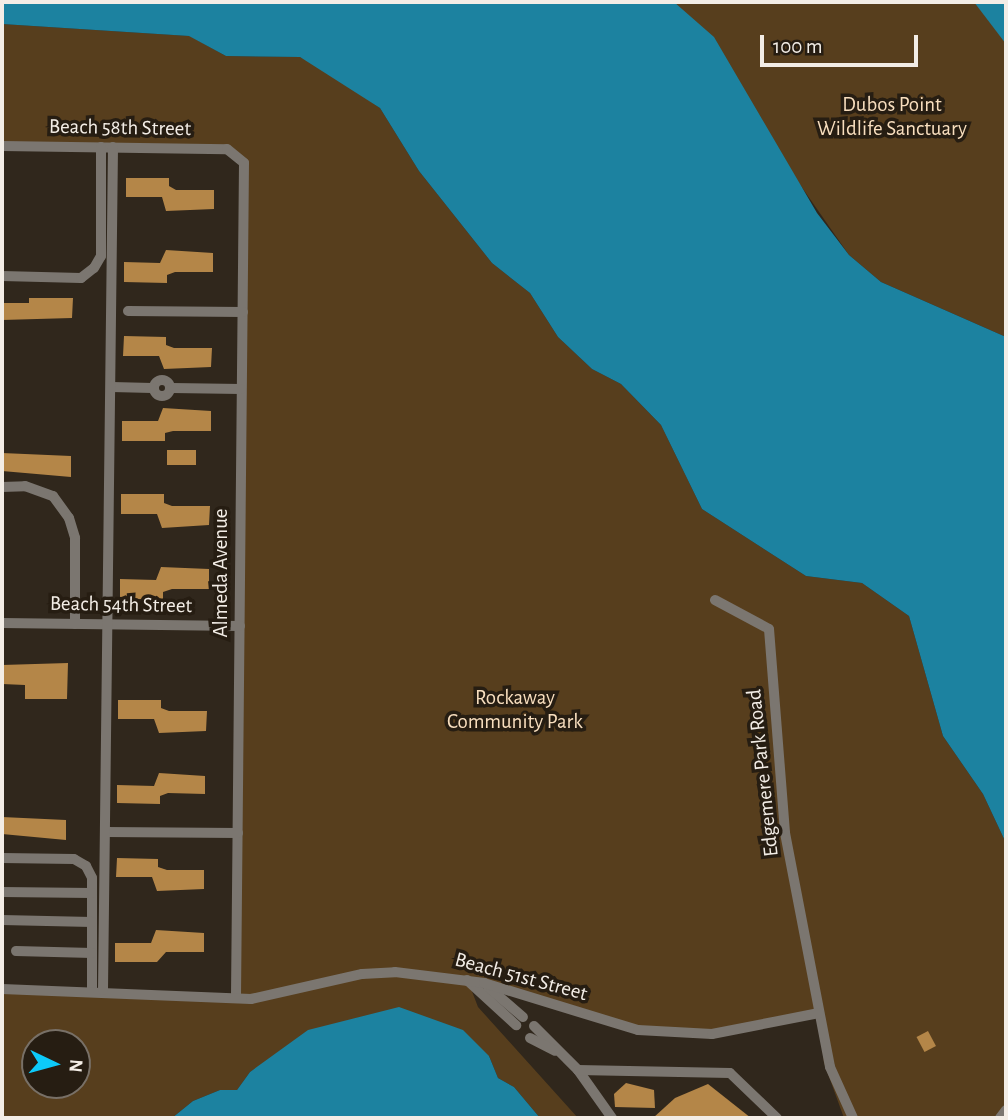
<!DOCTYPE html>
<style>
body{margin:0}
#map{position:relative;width:1008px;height:1120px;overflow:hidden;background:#30271c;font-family:"Alegreya Sans",sans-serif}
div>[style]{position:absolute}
.green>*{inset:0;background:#573e1d}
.water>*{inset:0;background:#1c82a0}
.building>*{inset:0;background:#b48648;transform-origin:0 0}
.minor>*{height:10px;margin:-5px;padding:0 5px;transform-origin:5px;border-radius:5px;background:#7b7670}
.minor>.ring{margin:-5px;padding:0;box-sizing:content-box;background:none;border:10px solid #7b7670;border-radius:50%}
span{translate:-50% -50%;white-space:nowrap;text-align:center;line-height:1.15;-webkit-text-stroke:7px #261d12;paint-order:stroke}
.park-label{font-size:21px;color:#f8debe}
.street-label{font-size:21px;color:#f3ede6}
.frame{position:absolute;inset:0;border:4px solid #f3ede6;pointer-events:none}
.north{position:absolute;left:21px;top:1029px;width:70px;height:70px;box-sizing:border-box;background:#261d12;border:2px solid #787067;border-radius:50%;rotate:95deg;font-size:19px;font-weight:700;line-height:28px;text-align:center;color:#f3ede6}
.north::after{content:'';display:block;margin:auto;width:24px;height:32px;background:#0dcafa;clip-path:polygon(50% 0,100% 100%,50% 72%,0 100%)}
.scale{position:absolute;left:760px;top:35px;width:158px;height:32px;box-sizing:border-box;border:4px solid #f3ede6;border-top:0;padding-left:9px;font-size:21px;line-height:24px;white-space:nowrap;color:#f3ede6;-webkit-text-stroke:5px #261d12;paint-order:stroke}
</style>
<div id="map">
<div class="green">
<i style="clip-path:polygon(673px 2px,1006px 2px,1006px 337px,881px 282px,849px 255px)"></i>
<i style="clip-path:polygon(evenodd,2px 24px,190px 36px,226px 56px,300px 57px,318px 65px,380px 108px,419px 171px,492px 263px,530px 293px,558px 337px,592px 369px,621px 384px,661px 425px,702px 509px,806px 576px,862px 583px,909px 616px,943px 736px,983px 794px,1006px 843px,1006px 1118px,844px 1118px,824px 1063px,818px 1014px,712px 1034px,638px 1030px,468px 981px,478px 1007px,578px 1118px,540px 1118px,514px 1087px,498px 1078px,489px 1056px,277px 1055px,250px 1072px,237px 1090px,220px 1090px,193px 1101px,172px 1118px,2px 1118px,2px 989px,235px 997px,244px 167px,237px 152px,2px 146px,2px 24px,35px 1043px,77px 1043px,77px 1085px,35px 1085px,35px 1043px)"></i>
</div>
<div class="water">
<i style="clip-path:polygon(2px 2px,674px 2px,714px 37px,817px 213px,849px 255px,881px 282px,1006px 337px,1006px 843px,983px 794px,943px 736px,909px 616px,862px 583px,806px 576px,702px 509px,661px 425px,621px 384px,592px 369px,558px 337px,530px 293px,492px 263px,419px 171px,380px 108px,300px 57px,226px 56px,189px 36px,2px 24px)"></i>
<i style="clip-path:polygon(974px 2px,1006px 2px,1006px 44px)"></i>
<i style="clip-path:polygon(399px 1007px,463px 1030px,489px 1056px,498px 1078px,514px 1087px,540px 1118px,172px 1118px,193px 1101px,220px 1090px,237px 1090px,250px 1072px,308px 1030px)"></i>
</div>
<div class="building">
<i style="clip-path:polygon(126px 178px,169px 178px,169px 186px,176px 190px,214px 190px,214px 209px,166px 211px,162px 197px,126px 197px)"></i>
<i style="clip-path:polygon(166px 250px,213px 253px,213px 272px,175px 272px,167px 275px,167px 283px,124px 282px,124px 262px,160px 263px)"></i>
<i style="clip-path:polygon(29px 298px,73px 298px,72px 318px,2px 320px,2px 303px,29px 303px)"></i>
<i style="clip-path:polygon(124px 336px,166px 337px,166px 345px,174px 348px,212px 348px,211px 367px,164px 369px,159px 356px,123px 356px)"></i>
<i style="clip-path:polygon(163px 408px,211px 411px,211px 431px,173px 431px,165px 433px,165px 441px,122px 441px,122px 421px,158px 421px)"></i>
<i style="left:167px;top:450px;width:29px;height:15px"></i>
<i style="clip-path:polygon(2px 453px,71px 456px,71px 477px,2px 471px)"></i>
<i style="clip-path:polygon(121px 494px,164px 494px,164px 503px,172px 506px,210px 506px,209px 525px,162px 528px,157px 514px,121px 514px)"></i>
<i style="clip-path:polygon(161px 567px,209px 569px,209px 589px,172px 589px,163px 592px,163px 599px,120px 599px,120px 579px,156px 580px)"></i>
<i style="clip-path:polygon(68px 663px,67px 699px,25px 699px,25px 685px,2px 684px,2px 665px)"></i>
<i style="clip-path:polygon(118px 700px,161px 700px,161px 708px,169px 711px,207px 711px,206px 731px,159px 733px,154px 719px,118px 719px)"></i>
<i style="clip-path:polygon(159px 773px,205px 776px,205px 794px,168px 793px,160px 796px,160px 804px,117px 803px,117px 785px,154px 786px)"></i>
<i style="clip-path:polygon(2px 817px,66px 820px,66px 840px,2px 834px)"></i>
<i style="clip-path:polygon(117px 858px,158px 859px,158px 867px,167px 870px,204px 870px,204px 889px,157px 891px,152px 877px,116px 877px)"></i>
<i style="clip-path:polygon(156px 930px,204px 933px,204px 952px,166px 952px,157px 962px,115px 962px,115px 943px,151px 943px)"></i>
<i style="left:928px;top:1031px;width:17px;height:13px;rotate:62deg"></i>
<i style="clip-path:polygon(626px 1083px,654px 1090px,655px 1108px,615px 1107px,614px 1094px)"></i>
<i style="clip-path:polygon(708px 1084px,751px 1118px,653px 1118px,675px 1098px)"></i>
</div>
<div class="minor">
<i style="left:2px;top:146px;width:225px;rotate:0.8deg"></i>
<i style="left:227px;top:149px;width:22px;rotate:39deg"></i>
<i style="left:244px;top:163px;width:834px;rotate:90.55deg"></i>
<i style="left:2px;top:276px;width:79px;rotate:1.5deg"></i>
<i style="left:81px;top:278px;width:16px;rotate:-38deg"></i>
<i style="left:94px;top:268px;width:14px;rotate:-60deg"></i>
<i style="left:101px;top:256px;width:109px;rotate:-90deg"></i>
<i style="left:128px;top:311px;width:115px;rotate:0.5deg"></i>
<i class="ring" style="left:154px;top:380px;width:6px;height:6px"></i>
<i style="left:112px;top:387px;width:40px;rotate:1.4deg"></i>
<i style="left:172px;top:388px;width:69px;rotate:0.8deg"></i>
<i style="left:2px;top:487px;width:23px;rotate:-2deg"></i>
<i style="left:25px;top:486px;width:30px;rotate:20deg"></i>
<i style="left:53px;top:496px;width:27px;rotate:54deg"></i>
<i style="left:69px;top:518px;width:21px;rotate:73deg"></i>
<i style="left:75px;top:538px;width:86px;rotate:90deg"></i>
<i style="left:715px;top:600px;width:61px;rotate:28.2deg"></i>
<i style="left:769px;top:629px;width:205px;rotate:85.5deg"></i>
<i style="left:785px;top:833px;width:238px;rotate:79.1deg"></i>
<i style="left:830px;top:1067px;width:56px;rotate:65.7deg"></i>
<i style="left:2px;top:623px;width:238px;rotate:0.7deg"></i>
<i style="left:106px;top:832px;width:132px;rotate:0.4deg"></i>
<i style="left:2px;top:858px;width:72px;rotate:0.8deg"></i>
<i style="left:74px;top:859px;width:14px;rotate:30deg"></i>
<i style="left:86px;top:866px;width:13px;rotate:63deg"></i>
<i style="left:92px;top:878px;width:112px;rotate:90deg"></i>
<i style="left:2px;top:892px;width:90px;rotate:0.6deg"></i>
<i style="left:2px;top:920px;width:90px;rotate:1.3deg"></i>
<i style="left:16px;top:951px;width:76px;rotate:1.5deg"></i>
<i style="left:467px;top:980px;width:67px;rotate:42.6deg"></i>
<i style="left:488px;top:987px;width:46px;rotate:40.6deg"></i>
<i style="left:2px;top:989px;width:249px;rotate:2.3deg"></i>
<i style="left:251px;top:999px;width:114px;rotate:-12.7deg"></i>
<i style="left:362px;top:974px;width:33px;rotate:-3deg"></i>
<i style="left:395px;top:972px;width:90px;rotate:7deg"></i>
<i style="left:484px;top:983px;width:161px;rotate:17deg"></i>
<i style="left:638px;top:1030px;width:74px;rotate:3.1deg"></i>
<i style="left:712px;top:1034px;width:109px;rotate:-11.1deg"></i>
<i style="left:103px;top:990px;width:843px;rotate:-89.32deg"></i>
<i style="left:534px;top:1026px;width:62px;rotate:45deg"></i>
<i style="left:578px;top:1070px;width:59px;rotate:54.7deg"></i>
<i style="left:530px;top:1038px;width:28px;rotate:27deg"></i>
<i style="left:578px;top:1070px;width:152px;rotate:1.1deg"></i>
<i style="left:730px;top:1073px;width:65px;rotate:43.8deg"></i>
<i style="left:1000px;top:1118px;width:10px;rotate:-53deg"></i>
</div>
<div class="park-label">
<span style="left:892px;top:117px">Dubos Point<br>Wildlife Sanctuary</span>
<span style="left:515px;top:710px">Rockaway<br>Community Park</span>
</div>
<div class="street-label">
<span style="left:120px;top:128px;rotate:1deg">Beach 58th Street</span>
<span style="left:221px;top:573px;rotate:-90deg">Almeda Avenue</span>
<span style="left:121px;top:605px;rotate:1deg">Beach 54th Street</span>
<span style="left:763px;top:773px;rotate:-96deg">Edgemere Park Road</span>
<span style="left:521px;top:977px;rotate:15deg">Beach 51st Street</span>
</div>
<div class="frame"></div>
<div class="north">N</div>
<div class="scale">100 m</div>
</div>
